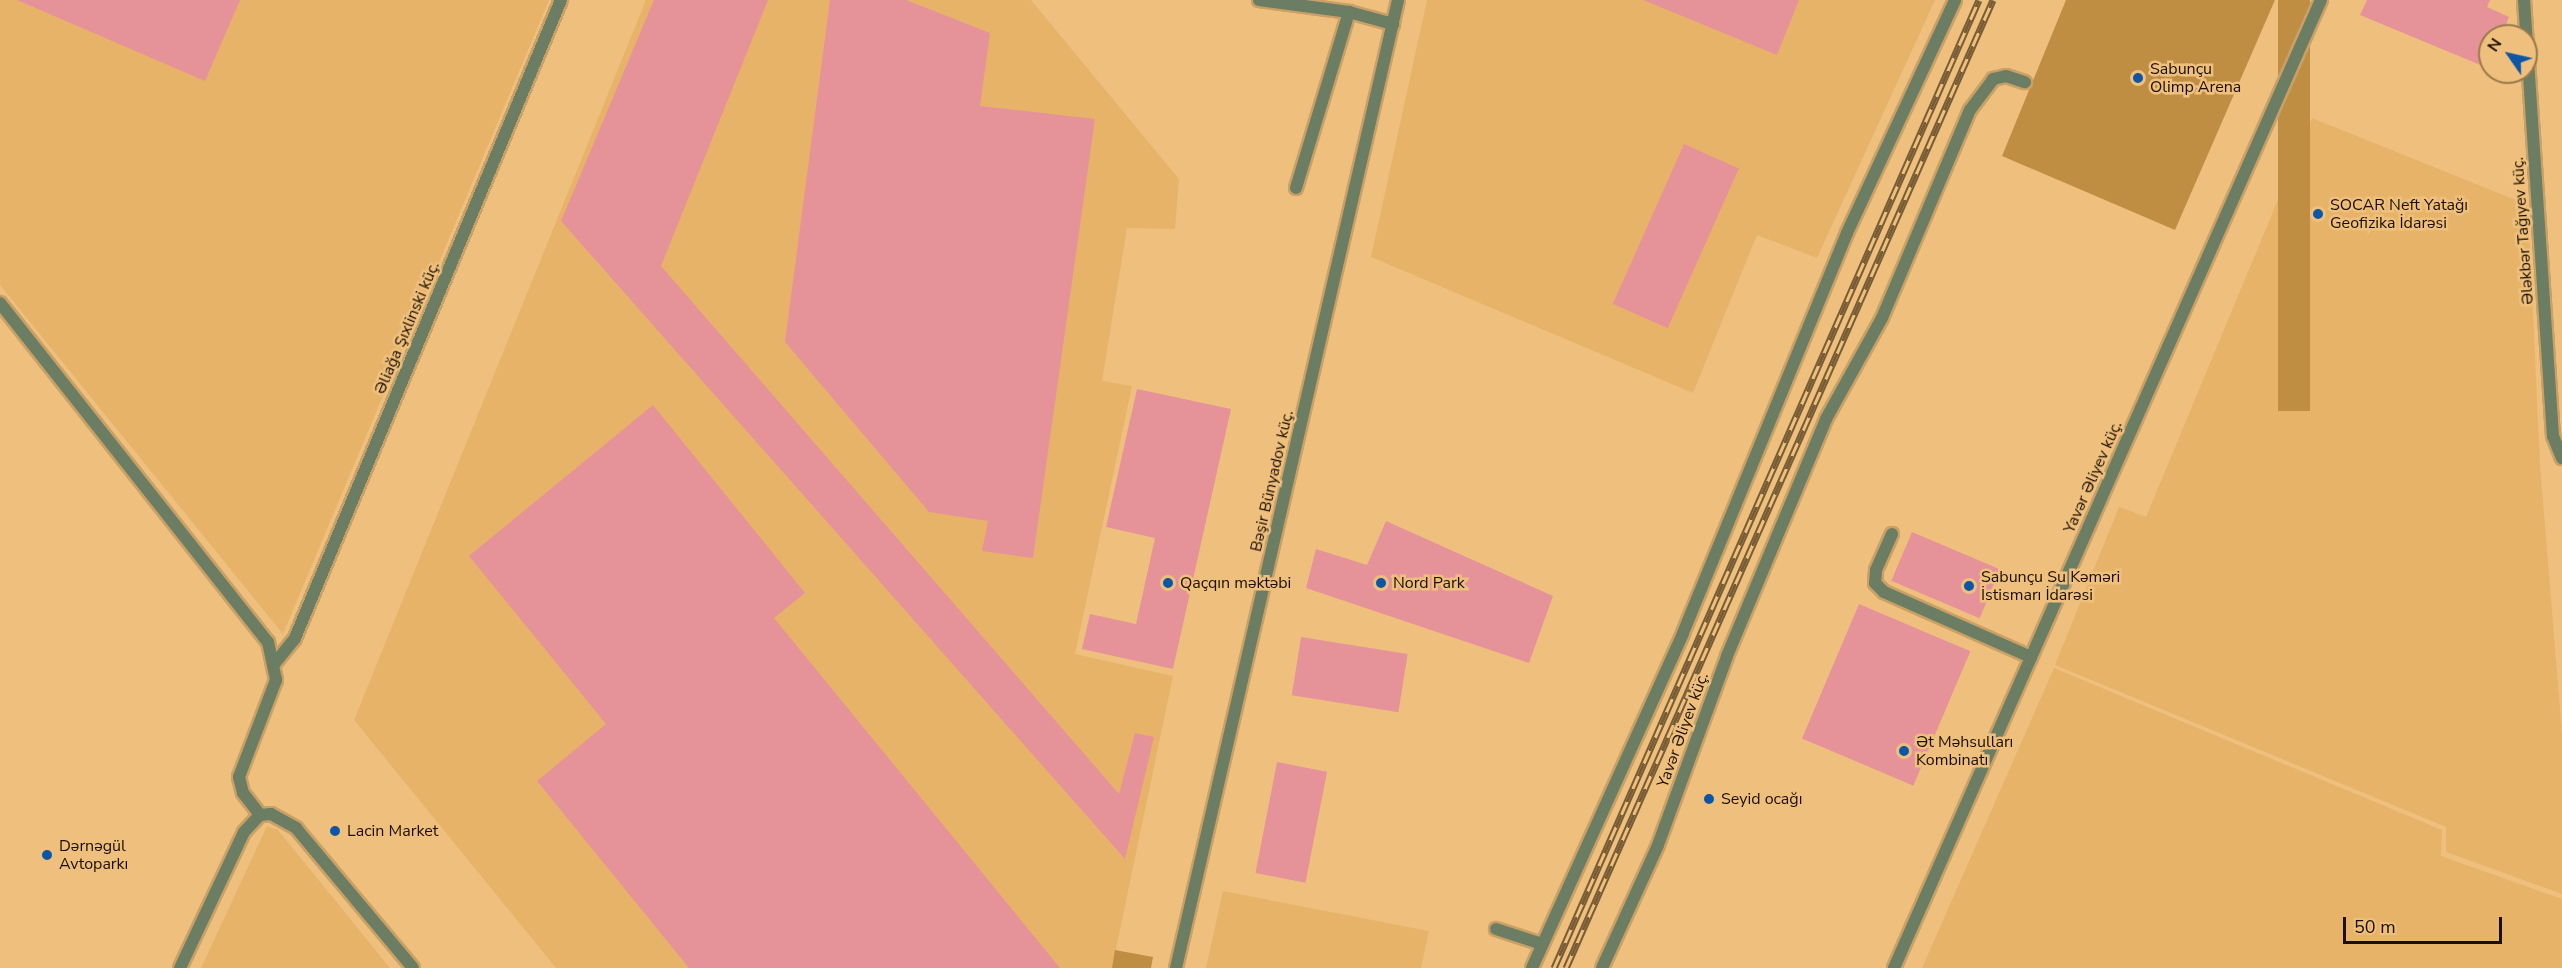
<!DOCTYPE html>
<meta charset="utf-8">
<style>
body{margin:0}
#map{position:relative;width:2562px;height:968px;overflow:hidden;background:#efc07d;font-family:"Nunito Sans",sans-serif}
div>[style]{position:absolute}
.built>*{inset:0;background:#e6b369}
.green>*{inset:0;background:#c08e43;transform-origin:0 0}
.building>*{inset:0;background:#e59399;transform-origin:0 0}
.roads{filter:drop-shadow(2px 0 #c9a066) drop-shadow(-2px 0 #c9a066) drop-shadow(0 2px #c9a066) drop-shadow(0 -2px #c9a066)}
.minor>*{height:12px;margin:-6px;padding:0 6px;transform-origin:6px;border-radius:6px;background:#6b7d62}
.tertiary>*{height:12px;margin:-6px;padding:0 6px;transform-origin:6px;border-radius:6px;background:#6b7d62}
.rail>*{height:7px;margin-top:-3.5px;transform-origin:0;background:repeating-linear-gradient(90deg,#efc07d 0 14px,#775c36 0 28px);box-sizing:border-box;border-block:2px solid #775c36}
.dots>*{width:16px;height:16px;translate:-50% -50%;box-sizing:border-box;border:3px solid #efc07d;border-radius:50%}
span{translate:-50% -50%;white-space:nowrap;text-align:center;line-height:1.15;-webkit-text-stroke:5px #efc07d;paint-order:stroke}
.poi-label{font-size:16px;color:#1c0f00}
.left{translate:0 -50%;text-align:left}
.street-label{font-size:16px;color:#1c0f00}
.north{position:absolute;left:2478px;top:24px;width:60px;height:60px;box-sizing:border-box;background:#efc07d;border:2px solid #9b794b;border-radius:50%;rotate:304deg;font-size:16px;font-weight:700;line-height:24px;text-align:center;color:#1c0f00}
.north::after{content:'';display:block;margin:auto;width:21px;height:27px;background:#0d56a5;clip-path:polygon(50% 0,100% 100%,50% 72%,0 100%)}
.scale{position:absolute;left:2343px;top:917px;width:159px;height:27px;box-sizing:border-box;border:3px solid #1c0f00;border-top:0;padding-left:8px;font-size:18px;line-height:21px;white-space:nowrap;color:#1c0f00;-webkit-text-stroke:4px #efc07d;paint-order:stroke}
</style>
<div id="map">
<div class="built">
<i style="clip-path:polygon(0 0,549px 0,283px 634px,0 285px)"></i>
<i style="clip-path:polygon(646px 0,1031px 0,1179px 179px,1175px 229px,1127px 228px,1102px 381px,1132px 386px,1075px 654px,1173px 676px,1112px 968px,556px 968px,354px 720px)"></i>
<i style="clip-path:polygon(1427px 0,1935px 0,1817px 258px,1757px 235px,1693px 393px,1371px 257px)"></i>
<i style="clip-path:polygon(2312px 118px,2528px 205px,2540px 464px,2562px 733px,2562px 894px,2446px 852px,2446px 827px,2055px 665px,2119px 507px,2146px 517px)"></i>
<i style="clip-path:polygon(2054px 668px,2442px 830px,2441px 856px,2562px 899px,2562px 968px,1922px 968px)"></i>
<i style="clip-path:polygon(267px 826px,278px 830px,390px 968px,201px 968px)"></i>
<i style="clip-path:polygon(1223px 891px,1429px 931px,1421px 968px,1206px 968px)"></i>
</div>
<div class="green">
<i style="clip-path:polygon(2066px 0,2275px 0,2175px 230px,2002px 156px)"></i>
<i style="left:2278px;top:0;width:32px;height:411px"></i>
<i style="clip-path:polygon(1115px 950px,1153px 957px,1151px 968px,1112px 968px)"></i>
</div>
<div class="building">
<i style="clip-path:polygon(17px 0,240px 0,205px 81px)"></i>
<i style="clip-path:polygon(654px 0,768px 0,661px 266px,1119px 794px,1135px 733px,1154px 737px,1125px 859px,561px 221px)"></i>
<i style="clip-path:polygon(830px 0,906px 0,990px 33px,980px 106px,1095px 119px,1033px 558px,982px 551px,988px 521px,929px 512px,785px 342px)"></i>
<i style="clip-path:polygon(1643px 0,1799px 0,1777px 55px)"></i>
<i style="clip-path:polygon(2367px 0,2490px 0,2487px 7px,2509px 17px,2501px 36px,2490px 36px,2490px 69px,2360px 15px)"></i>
<i style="left:1684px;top:144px;width:60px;height:175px;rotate:24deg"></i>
<i style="clip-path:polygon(1137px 389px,1231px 409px,1173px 669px,1082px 649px,1090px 614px,1136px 624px,1155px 538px,1106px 527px)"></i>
<i style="clip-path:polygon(653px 405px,805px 593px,774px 618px,1060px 968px,689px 968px,537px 781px,606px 724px,469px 556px)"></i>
<i style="clip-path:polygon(1386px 521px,1553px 596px,1529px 663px,1306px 588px,1316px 549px,1367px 565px)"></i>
<i style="left:1912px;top:532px;width:96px;height:53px;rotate:23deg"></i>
<i style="left:1859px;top:604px;width:121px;height:146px;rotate:23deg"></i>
<i style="left:1301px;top:637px;width:108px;height:59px;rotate:9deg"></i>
<i style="left:1277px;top:762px;width:51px;height:113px;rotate:11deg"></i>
</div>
<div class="roads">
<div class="minor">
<i style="left:1259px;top:0;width:91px;rotate:7.6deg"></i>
<i style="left:1349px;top:12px;width:46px;rotate:15.3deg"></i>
<i style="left:2524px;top:0;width:437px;rotate:86.2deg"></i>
<i style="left:2553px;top:436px;width:24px;rotate:68deg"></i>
<i style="left:1296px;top:188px;width:184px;rotate:-73.2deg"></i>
<i style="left:0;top:303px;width:432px;rotate:51.7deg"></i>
<i style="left:268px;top:642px;width:39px;rotate:78deg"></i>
<i style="left:276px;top:680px;width:104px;rotate:110.9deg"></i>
<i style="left:239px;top:777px;width:16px;rotate:76deg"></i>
<i style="left:243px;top:793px;width:28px;rotate:52deg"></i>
<i style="left:1892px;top:534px;width:39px;rotate:114deg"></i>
<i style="left:1876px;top:570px;width:13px;rotate:94deg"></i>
<i style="left:1875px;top:583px;width:13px;rotate:45deg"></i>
<i style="left:1884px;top:592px;width:161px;rotate:23.9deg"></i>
<i style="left:275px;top:663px;width:32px;rotate:-51deg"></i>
<i style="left:295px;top:638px;width:691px;rotate:-67.37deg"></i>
<i style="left:1496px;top:929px;width:48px;rotate:18.1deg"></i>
<i style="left:180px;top:968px;width:150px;rotate:-64.8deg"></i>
<i style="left:244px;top:832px;width:23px;rotate:-47deg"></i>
<i style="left:260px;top:815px;width:11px;rotate:-5deg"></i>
<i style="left:271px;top:814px;width:29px;rotate:29deg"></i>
<i style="left:296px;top:828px;width:182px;rotate:50.1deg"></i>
<i style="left:1532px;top:968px;width:367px;rotate:-65.7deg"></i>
<i style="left:1683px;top:633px;width:432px;rotate:-67.7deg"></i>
<i style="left:1847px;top:233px;width:257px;rotate:-65.1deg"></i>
<i style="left:1602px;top:968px;width:135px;rotate:-65.5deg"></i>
<i style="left:1658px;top:845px;width:201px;rotate:-69.9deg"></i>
<i style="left:1727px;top:656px;width:257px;rotate:-67.3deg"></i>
<i style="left:1826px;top:419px;width:115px;rotate:-61deg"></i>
<i style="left:1882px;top:318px;width:226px;rotate:-67.1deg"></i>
<i style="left:1970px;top:110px;width:39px;rotate:-53deg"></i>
<i style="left:1993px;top:79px;width:13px;rotate:-13deg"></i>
<i style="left:2006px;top:76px;width:20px;rotate:18deg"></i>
</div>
<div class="tertiary">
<i style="left:1176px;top:968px;width:993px;rotate:-77.08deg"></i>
<i style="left:1894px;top:968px;width:1058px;rotate:-66.2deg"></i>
</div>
</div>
<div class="rail">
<i style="left:1554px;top:968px;width:1057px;rotate:-66.3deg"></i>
<i style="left:1566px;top:968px;width:1058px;rotate:-66.2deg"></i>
</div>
<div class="dots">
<i style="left:2138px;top:78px;background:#0d56a5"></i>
<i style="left:2318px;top:214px;background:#0d56a5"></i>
<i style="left:1168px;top:583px;background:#0d56a5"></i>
<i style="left:1381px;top:583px;background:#0d56a5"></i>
<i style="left:1969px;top:586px;background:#0d56a5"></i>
<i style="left:1904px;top:751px;background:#0d56a5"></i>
<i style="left:1709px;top:799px;background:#0d56a5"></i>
<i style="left:335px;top:831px;background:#0d56a5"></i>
<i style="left:47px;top:855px;background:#0d56a5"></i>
</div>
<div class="poi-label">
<span class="left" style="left:2150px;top:78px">Sabunçu<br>Olimp Arena</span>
<span class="left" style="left:2330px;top:214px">SOCAR Neft Yatağı<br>Geofizika İdarəsi</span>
<span class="left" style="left:1981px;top:586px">Sabunçu Su Kəməri<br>İstismarı İdarəsi</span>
<span class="left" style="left:1180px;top:583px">Qaçqın məktəbi</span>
<span class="left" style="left:1393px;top:583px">Nord Park</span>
<span class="left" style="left:1916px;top:751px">Ət Məhsulları<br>Kombinatı</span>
<span class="left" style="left:1721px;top:799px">Seyid ocağı</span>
<span class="left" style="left:347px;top:831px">Lacin Market</span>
<span class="left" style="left:59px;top:855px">Dərnəgül<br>Avtoparkı</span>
</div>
<div class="street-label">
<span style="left:2523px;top:231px;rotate:-94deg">Ələkbər Tağıyev küç.</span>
<span style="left:407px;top:328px;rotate:-67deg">Əliağa Şıxlinski küç.</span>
<span style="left:2093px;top:477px;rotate:-66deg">Yavər Əliyev küç.</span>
<span style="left:1272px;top:481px;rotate:-77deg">Bəşir Bünyadov küç.</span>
<span style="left:1683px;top:730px;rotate:-70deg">Yavər Əliyev küç.</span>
</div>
<div class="north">N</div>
<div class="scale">50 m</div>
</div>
